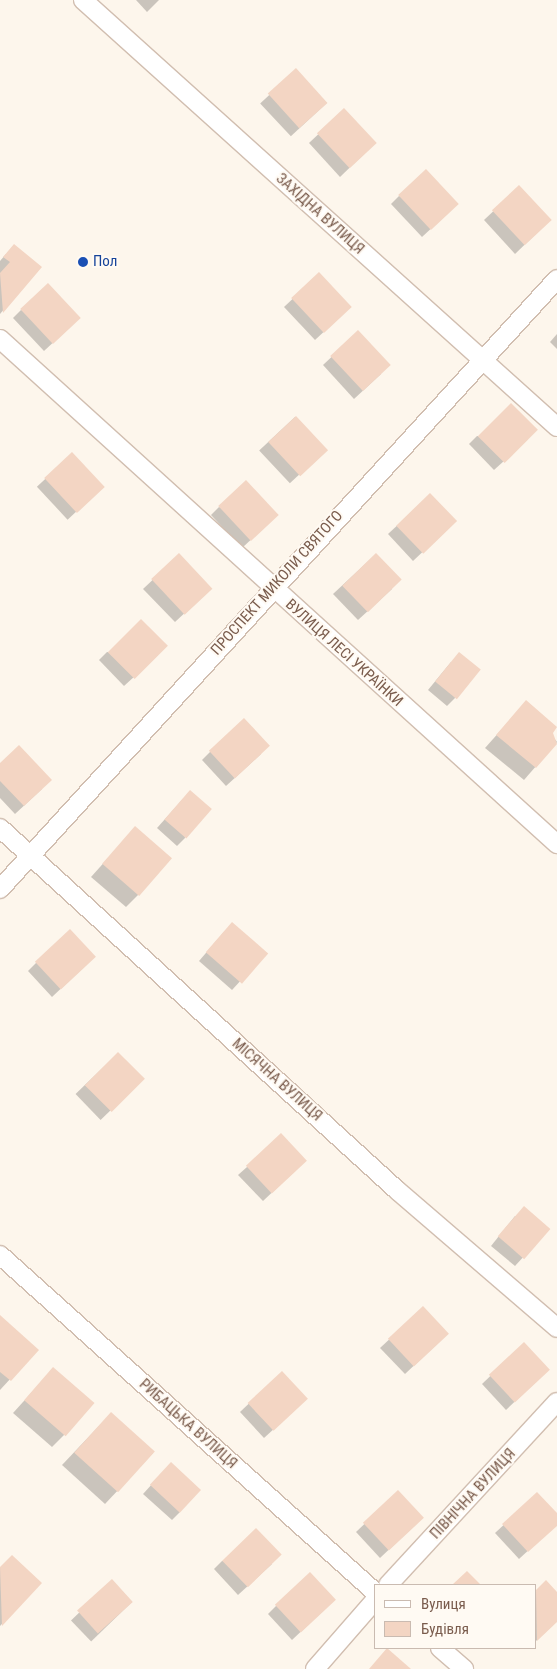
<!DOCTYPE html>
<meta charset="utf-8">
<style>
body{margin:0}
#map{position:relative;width:557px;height:1669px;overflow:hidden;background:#fdf6ec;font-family:"Roboto Condensed",sans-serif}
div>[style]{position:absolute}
.shadow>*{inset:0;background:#0003;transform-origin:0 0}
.building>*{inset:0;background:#f3d5c3;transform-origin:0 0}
.roads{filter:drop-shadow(1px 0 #d1beb0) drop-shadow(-1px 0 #d1beb0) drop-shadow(0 1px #d1beb0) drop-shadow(0 -1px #d1beb0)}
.minor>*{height:18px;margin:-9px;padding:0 9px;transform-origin:9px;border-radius:9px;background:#fff}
.dots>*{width:14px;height:14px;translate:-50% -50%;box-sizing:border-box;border:2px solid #fffaf3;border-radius:50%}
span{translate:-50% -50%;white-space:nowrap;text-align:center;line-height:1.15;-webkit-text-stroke:4px #fffaf3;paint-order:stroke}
.street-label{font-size:15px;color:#7a5c4d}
.transit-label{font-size:15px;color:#164399}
.left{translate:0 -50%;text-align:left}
.legend{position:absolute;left:374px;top:1584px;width:162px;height:65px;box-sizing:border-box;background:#fffaf3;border:1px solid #cabbb1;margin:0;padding:6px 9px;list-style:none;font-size:15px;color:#7a5c4d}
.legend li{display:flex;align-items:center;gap:10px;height:25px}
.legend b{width:25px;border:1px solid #cabbb1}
</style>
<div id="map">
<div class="shadow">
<i style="clip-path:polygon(136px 0,159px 0,147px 12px)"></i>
<i style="left:296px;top:70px;width:45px;height:49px;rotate:47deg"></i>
<i style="clip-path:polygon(344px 110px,367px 151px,340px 177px,309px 143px)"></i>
<i style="clip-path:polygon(519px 187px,542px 228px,515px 254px,484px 220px)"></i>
<i style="clip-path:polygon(399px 196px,449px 212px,422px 237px,391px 204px)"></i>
<i style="clip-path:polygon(6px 254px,40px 267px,0 314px,0 261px)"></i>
<i style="clip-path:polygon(319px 274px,342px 315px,315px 340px,284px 307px)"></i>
<i style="clip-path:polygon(21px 310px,71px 326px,44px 351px,13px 318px)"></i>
<i style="clip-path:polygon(358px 332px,381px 374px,354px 399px,323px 365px)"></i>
<i style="clip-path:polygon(557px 334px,557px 349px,550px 342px)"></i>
<i style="left:295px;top:417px;width:45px;height:49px;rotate:47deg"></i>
<i style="clip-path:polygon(477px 436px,528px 439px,494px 470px,469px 444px)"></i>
<i style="left:72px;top:454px;width:45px;height:48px;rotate:47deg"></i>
<i style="clip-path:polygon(430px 495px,447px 529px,413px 561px,388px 534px)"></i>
<i style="clip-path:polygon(219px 507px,269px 523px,242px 548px,211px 515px)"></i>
<i style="clip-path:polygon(376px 554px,392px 589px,358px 620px,333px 594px)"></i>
<i style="clip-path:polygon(179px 555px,202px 597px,175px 622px,143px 589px)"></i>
<i style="clip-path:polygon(107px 652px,158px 655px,124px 686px,99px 660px)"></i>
<i style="clip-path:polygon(451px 662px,455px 698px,447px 706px,428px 690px)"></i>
<i style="clip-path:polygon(526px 702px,557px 742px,524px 780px,485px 748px)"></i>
<i style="clip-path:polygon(210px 752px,261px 754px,226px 786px,202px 760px)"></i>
<i style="clip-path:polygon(0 764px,42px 789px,15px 814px,0 798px)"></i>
<i style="clip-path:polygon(182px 800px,185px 838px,177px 846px,157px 828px)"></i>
<i style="clip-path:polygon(135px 828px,138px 895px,126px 907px,91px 877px)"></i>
<i style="clip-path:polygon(224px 932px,266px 953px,232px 990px,199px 961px)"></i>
<i style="clip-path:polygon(36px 963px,86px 965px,52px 997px,28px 971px)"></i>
<i style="left:118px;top:1053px;width:36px;height:59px;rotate:46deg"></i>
<i style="clip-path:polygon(247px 1167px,297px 1169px,263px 1201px,238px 1175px)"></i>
<i style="clip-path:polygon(515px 1216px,549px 1229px,515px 1266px,491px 1246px)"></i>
<i style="clip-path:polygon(423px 1308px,439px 1342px,405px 1374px,380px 1348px)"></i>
<i style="clip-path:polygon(0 1317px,37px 1350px,0 1390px)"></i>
<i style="clip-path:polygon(524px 1344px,540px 1378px,506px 1410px,482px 1384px)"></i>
<i style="clip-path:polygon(53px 1369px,64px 1435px,52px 1447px,13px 1413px)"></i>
<i style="clip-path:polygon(282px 1372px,298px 1407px,264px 1438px,240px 1412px)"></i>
<i style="clip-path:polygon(99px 1426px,153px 1453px,105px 1504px,62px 1465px)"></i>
<i style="clip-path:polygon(163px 1472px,180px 1512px,172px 1520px,143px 1494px)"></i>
<i style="clip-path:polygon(398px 1492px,414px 1526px,380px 1558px,356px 1532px)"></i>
<i style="clip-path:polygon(537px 1494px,557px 1515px,557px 1524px,519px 1559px,495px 1533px)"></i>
<i style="clip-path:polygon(12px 1557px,40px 1583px,0 1626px,0 1568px)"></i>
<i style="clip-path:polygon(222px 1561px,272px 1564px,238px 1595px,214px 1569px)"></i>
<i style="left:112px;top:1581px;width:29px;height:57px;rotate:46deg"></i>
<i style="clip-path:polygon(546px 1582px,557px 1594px,557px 1621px,536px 1641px,536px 1592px)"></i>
<i style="clip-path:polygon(276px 1606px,326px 1608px,292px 1640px,268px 1614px)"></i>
</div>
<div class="building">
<i style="left:296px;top:68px;width:47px;height:38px;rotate:48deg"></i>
<i style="left:344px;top:108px;width:48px;height:37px;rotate:47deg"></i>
<i style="left:426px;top:169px;width:48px;height:38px;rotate:47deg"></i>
<i style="left:519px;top:185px;width:48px;height:37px;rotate:47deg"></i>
<i style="clip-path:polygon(14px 244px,42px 267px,3px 313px,0 273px,10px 262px,3px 257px)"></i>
<i style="left:319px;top:272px;width:48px;height:38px;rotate:47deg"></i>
<i style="left:48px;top:283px;width:48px;height:38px;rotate:47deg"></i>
<i style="left:358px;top:330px;width:48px;height:38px;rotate:47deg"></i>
<i style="left:511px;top:403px;width:38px;height:47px;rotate:45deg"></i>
<i style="left:296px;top:416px;width:47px;height:38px;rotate:47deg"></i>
<i style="left:72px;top:452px;width:48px;height:38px;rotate:47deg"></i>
<i style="left:246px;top:480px;width:48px;height:38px;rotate:47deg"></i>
<i style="left:430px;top:493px;width:39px;height:47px;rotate:46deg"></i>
<i style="left:179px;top:553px;width:49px;height:38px;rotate:47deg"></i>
<i style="left:376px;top:553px;width:37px;height:47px;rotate:46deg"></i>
<i style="left:141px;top:619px;width:38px;height:47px;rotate:45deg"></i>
<i style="left:459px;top:652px;width:28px;height:38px;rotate:39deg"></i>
<i style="clip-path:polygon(526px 700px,557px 727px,553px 733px,557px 744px,536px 768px,496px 735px)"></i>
<i style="left:244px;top:718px;width:38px;height:48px;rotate:47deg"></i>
<i style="clip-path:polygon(19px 745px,52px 780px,24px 806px,0 781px,0 763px)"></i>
<i style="left:190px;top:790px;width:29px;height:39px;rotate:41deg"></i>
<i style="left:135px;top:826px;width:49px;height:50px;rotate:41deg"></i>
<i style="left:232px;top:922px;width:48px;height:40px;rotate:41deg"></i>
<i style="left:70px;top:929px;width:38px;height:48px;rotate:47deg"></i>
<i style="left:118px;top:1052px;width:38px;height:47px;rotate:45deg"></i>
<i style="left:281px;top:1133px;width:38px;height:48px;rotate:47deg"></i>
<i style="left:524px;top:1206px;width:35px;height:40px;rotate:41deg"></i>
<i style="left:423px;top:1306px;width:38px;height:48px;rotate:47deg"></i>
<i style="clip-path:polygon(0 1315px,39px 1350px,11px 1381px,0 1372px)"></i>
<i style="left:524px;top:1342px;width:38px;height:48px;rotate:47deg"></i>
<i style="left:53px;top:1367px;width:55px;height:44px;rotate:41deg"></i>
<i style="left:282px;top:1371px;width:38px;height:47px;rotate:47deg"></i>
<i style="left:111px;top:1412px;width:59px;height:55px;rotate:42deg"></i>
<i style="left:171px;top:1462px;width:41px;height:31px;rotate:43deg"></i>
<i style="left:398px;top:1490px;width:38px;height:48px;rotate:47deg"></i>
<i style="clip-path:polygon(537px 1492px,557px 1513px,557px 1526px,528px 1552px,502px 1524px)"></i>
<i style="left:256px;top:1528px;width:37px;height:47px;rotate:46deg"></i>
<i style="clip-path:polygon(12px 1555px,42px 1583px,2px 1626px,0 1567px)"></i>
<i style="clip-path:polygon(467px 1571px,481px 1585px,452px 1585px)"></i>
<i style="left:310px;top:1572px;width:38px;height:48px;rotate:47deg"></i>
<i style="left:112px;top:1579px;width:31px;height:47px;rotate:48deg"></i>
<i style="clip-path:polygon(546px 1580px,557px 1592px,557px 1622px,537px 1641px,536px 1590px)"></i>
<i style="clip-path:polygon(387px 1648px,411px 1669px,369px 1669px)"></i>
</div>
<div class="roads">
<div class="minor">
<i style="left:83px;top:0;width:638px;rotate:42.01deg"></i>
<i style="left:0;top:339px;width:752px;rotate:42.2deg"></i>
<i style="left:0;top:828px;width:539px;rotate:42.37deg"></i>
<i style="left:398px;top:1191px;width:210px;rotate:40.7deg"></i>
<i style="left:0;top:889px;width:826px;rotate:-47.6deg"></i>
<i style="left:0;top:1255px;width:506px;rotate:41.95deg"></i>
<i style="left:388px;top:1585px;width:249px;rotate:-47.3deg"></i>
<i style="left:440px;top:1648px;width:32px;rotate:41deg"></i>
<i style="left:315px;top:1669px;width:93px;rotate:-48.9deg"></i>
</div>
</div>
<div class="dots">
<i style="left:83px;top:262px;background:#1a4fb4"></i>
</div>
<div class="street-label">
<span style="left:320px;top:214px;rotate:42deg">ЗАХІДНА ВУЛИЦЯ</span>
<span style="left:277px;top:583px;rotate:-48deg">ПРОСПЕКТ МИКОЛИ СВЯТОГО</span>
<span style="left:344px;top:653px;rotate:42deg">ВУЛИЦЯ ЛЕСІ УКРАЇНКИ</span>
<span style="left:277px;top:1080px;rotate:42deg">МІСЯЧНА ВУЛИЦЯ</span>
<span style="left:188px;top:1424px;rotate:42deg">РИБАЦЬКА ВУЛИЦЯ</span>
<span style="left:473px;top:1494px;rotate:-47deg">ПІВНІЧНА ВУЛИЦЯ</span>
</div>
<div class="transit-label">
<span class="left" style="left:93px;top:262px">Пол</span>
</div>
<ul class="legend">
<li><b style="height:6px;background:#fff"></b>Вулиця</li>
<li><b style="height:14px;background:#f3d5c3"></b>Будівля</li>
</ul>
</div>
